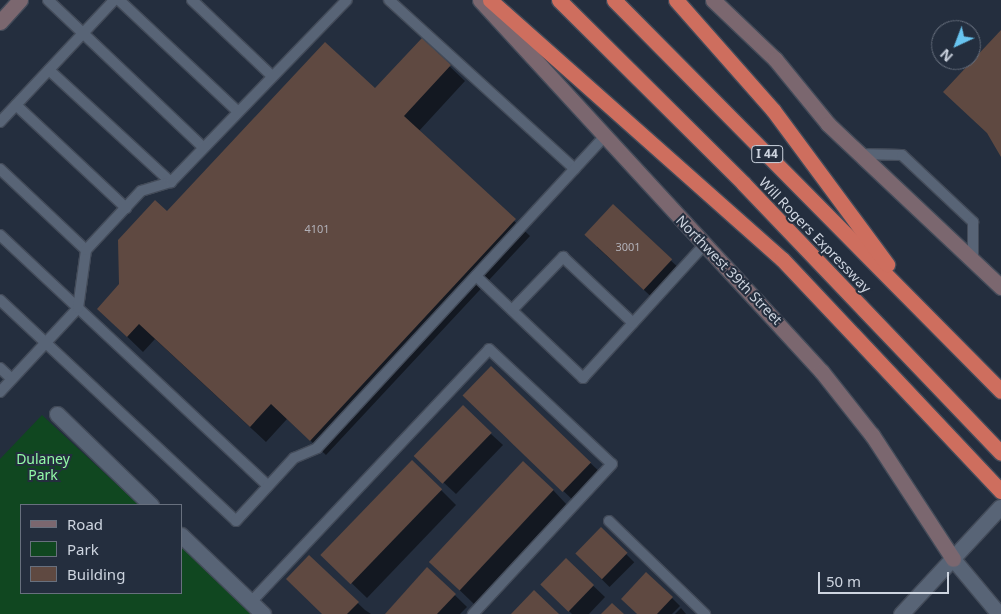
<!DOCTYPE html>
<style>
body{margin:0}
#map{position:relative;width:1001px;height:614px;overflow:hidden;background:#242e3e;font-family:"Noto Sans",sans-serif}
div>[style]{position:absolute}
.green>*{inset:0;background:#104720}
.shadow>*{inset:0;background:#0007;transform-origin:0 0}
.building>*{inset:0;background:#5f4941;transform-origin:0 0}
.roads{filter:drop-shadow(1px 0 #434b59) drop-shadow(-1px 0 #434b59) drop-shadow(0 1px #434b59) drop-shadow(0 -1px #434b59)}
.service>*{height:10px;margin:-5px;padding:0 5px;transform-origin:5px;border-radius:5px;background:#586476}
.minor>*{height:15px;margin:-7.5px;padding:0 7.5px;transform-origin:7.5px;border-radius:7.5px;background:#586476}
.tertiary>*{height:15px;margin:-7.5px;padding:0 7.5px;transform-origin:7.5px;border-radius:7.5px;background:#586476}
.secondary>*{height:15px;margin:-7.5px;padding:0 7.5px;transform-origin:7.5px;border-radius:7.5px;background:#7b676f}
.motorway>*{height:15px;margin:-7.5px;padding:0 7.5px;transform-origin:7.5px;border-radius:7.5px;background:#ce6e5e}
span{translate:-50% -50%;white-space:nowrap;text-align:center;line-height:1.15;-webkit-text-stroke:4px #242e3e;paint-order:stroke}
.number-label{font-size:11px;color:#b2b1b8}
.number-label span{-webkit-text-stroke-width:0}
.shield-label span{padding:1px 4px;background:#242e3e;border:1px solid;border-radius:4px;-webkit-text-stroke-width:0}
.shield-label{font-size:12px;color:#cdd4df;font-weight:700}
.street-label{font-size:14px;color:#cdd4df}
.park-label{font-size:14px;color:#92f9a7}
.legend{position:absolute;left:20px;top:504px;width:162px;height:90px;box-sizing:border-box;background:#242e3e;border:1px solid #68707e;margin:0;padding:6px 9px;list-style:none;font-size:15px;color:#cdd4df}
.legend li{display:flex;align-items:center;gap:10px;height:25px}
.legend b{width:25px;border:1px solid #68707e}
.north{position:absolute;left:931px;top:20px;width:50px;height:50px;box-sizing:border-box;background:#242e3e;border:1px solid #68707e;border-radius:50%;rotate:223deg;font-size:14px;font-weight:700;line-height:20px;text-align:center;color:#cdd4df}
.north::after{content:'';display:block;margin:auto;width:18px;height:22px;background:#68c4f0;clip-path:polygon(50% 0,100% 100%,50% 72%,0 100%)}
.scale{position:absolute;left:818px;top:572px;width:131px;height:22px;box-sizing:border-box;border:2px solid #cdd4df;border-top:0;padding-left:6px;font-size:15px;line-height:18px;white-space:nowrap;color:#cdd4df;-webkit-text-stroke:4px #242e3e;paint-order:stroke}
</style>
<div id="map">
<div class="green">
<i style="clip-path:polygon(42px 415px,139px 505px,21px 505px,21px 593px,181px 593px,181px 545px,255px 614px,0 614px,0 459px)"></i>
</div>
<div class="shadow">
<i style="clip-path:polygon(422px 40px,465px 81px,419px 131px,530px 236px,326px 455px,287px 419px,266px 442px,155px 339px,143px 352px,114px 324px,120px 285px,167px 213px,375px 90px)"></i>
<i style="clip-path:polygon(613px 206px,683px 272px,656px 301px,597px 247px)"></i>
<i style="clip-path:polygon(491px 368px,606px 478px,579px 506px,480px 411px)"></i>
<i style="clip-path:polygon(491px 434px,503px 445px,456px 494px,428px 468px)"></i>
<i style="clip-path:polygon(441px 490px,456px 505px,367px 598px,338px 570px)"></i>
<i style="clip-path:polygon(553px 490px,568px 506px,475px 605px,446px 577px)"></i>
<i style="left:601px;top:529px;width:47px;height:35px;rotate:45deg"></i>
<i style="clip-path:polygon(309px 557px,365px 610px,371px 614px,324px 614px)"></i>
<i style="clip-path:polygon(566px 560px,605px 597px,589px 614px,572px 614px,542px 584px)"></i>
<i style="clip-path:polygon(427px 568px,467px 607px,460px 614px,386px 614px)"></i>
<i style="clip-path:polygon(672px 598px,680px 606px,672px 614px,638px 614px)"></i>
<i style="clip-path:polygon(681px 608px,686px 614px,675px 614px)"></i>
</div>
<div class="building">
<i style="clip-path:polygon(1001px 30px,1001px 157px,987px 133px,943px 92px)"></i>
<i style="clip-path:polygon(422px 38px,451px 65px,404px 116px,516px 219px,310px 441px,271px 404px,250px 427px,139px 324px,127px 337px,97px 309px,119px 284px,118px 240px,155px 200px,167px 211px,325px 42px,375px 88px)"></i>
<i style="left:613px;top:204px;width:81px;height:42px;rotate:43deg"></i>
<i style="left:491px;top:366px;width:139px;height:41px;rotate:44deg"></i>
<i style="left:463px;top:405px;width:40px;height:71px;rotate:44deg"></i>
<i style="left:412px;top:460px;width:42px;height:132px;rotate:44deg"></i>
<i style="left:523px;top:461px;width:42px;height:138px;rotate:43deg"></i>
<i style="left:601px;top:527px;width:37px;height:37px;rotate:44deg"></i>
<i style="clip-path:polygon(309px 555px,359px 602px,347px 614px,322px 614px,286px 579px)"></i>
<i style="left:566px;top:558px;width:39px;height:37px;rotate:44deg"></i>
<i style="clip-path:polygon(427px 567px,456px 594px,437px 614px,385px 614px)"></i>
<i style="clip-path:polygon(646px 572px,673px 597px,657px 614px,637px 614px,621px 599px)"></i>
<i style="clip-path:polygon(534px 590px,559px 614px,511px 614px)"></i>
<i style="clip-path:polygon(612px 603px,624px 614px,601px 614px)"></i>
</div>
<div class="roads">
<div class="service">
<i style="left:48px;top:0;width:214px;rotate:43.5deg"></i>
<i style="left:119px;top:0;width:162px;rotate:43.2deg"></i>
<i style="left:192px;top:0;width:109px;rotate:43.5deg"></i>
<i style="left:389px;top:0;width:251px;rotate:42.3deg"></i>
<i style="left:49px;top:70px;width:166px;rotate:42.6deg"></i>
<i style="left:16px;top:105px;width:151px;rotate:43.1deg"></i>
<i style="left:0;top:122px;width:167px;rotate:-46.9deg"></i>
<i style="left:859px;top:154px;width:43px;rotate:1.3deg"></i>
<i style="left:902px;top:155px;width:98px;rotate:43.3deg"></i>
<i style="left:973px;top:222px;width:39px;rotate:90deg"></i>
<i style="left:0;top:169px;width:118px;rotate:43.3deg"></i>
<i style="left:0;top:235px;width:367px;rotate:43.1deg"></i>
<i style="left:476px;top:276px;width:148px;rotate:43.6deg"></i>
<i style="left:583px;top:378px;width:181px;rotate:-47.7deg"></i>
<i style="left:0;top:300px;width:323px;rotate:43.1deg"></i>
<i style="left:236px;top:521px;width:86px;rotate:-47.4deg"></i>
<i style="left:294px;top:458px;width:25px;rotate:-23deg"></i>
<i style="left:317px;top:448px;width:423px;rotate:-47.3deg"></i>
<i style="left:512px;top:310px;width:74px;rotate:-46.1deg"></i>
<i style="left:563px;top:257px;width:96px;rotate:43.3deg"></i>
<i style="left:0;top:368px;width:16px;rotate:43deg"></i>
<i style="left:0;top:392px;width:115px;rotate:-47.1deg"></i>
<i style="left:78px;top:308px;width:59px;rotate:-82.1deg"></i>
<i style="left:86px;top:250px;width:81px;rotate:-47deg"></i>
<i style="left:141px;top:191px;width:31px;rotate:-17deg"></i>
<i style="left:171px;top:182px;width:253px;rotate:-46deg"></i>
<i style="left:609px;top:521px;width:134px;rotate:44.1deg"></i>
<i style="left:251px;top:602px;width:347px;rotate:-46.7deg"></i>
<i style="left:489px;top:349px;width:168px;rotate:43.1deg"></i>
<i style="left:612px;top:464px;width:205px;rotate:132.8deg"></i>
</div>
<div class="minor">
<i style="left:57px;top:414px;width:131px;rotate:44.1deg"></i>
<i style="left:181px;top:535px;width:114px;rotate:43.9deg"></i>
</div>
<div class="tertiary">
<i style="left:953px;top:559px;width:72px;rotate:50.1deg"></i>
<i style="left:901px;top:614px;width:146px;rotate:-47.2deg"></i>
</div>
<div class="secondary">
<i style="left:480px;top:0;width:505px;rotate:47.41deg"></i>
<i style="left:822px;top:372px;width:80px;rotate:51.6deg"></i>
<i style="left:872px;top:435px;width:148px;rotate:56.8deg"></i>
<i style="left:713px;top:0;width:86px;rotate:43.6deg"></i>
<i style="left:775px;top:59px;width:84px;rotate:50.8deg"></i>
<i style="left:828px;top:124px;width:238px;rotate:43.3deg"></i>
<i style="left:0;top:22px;width:30px;rotate:-48deg"></i>
</div>
<div class="motorway">
<i style="left:490px;top:0;width:390px;rotate:41.6deg"></i>
<i style="left:782px;top:259px;width:319px;rotate:46.7deg"></i>
<i style="left:559px;top:0;width:260px;rotate:44.8deg"></i>
<i style="left:743px;top:183px;width:373px;rotate:46.3deg"></i>
<i style="left:614px;top:0;width:550px;rotate:45.29deg"></i>
<i style="left:676px;top:0;width:147px;rotate:48.6deg"></i>
<i style="left:773px;top:110px;width:192px;rotate:53.5deg"></i>
</div>
</div>
<div class="number-label">
<span style="left:317px;top:229px">4101</span>
<span style="left:628px;top:247px">3001</span>
</div>
<div class="shield-label">
<span style="left:767px;top:154px">I 44</span>
</div>
<div class="street-label">
<span style="left:815px;top:235px;rotate:46deg">Will Rogers Expressway</span>
<span style="left:729px;top:270px;rotate:46deg">Northwest 39th Street</span>
</div>
<div class="park-label">
<span style="left:43px;top:467px">Dulaney<br>Park</span>
</div>
<ul class="legend">
<li><b style="height:6px;background:#7b676f"></b>Road</li>
<li><b style="height:14px;background:#104720"></b>Park</li>
<li><b style="height:14px;background:#5f4941"></b>Building</li>
</ul>
<div class="north">N</div>
<div class="scale">50 m</div>
</div>
